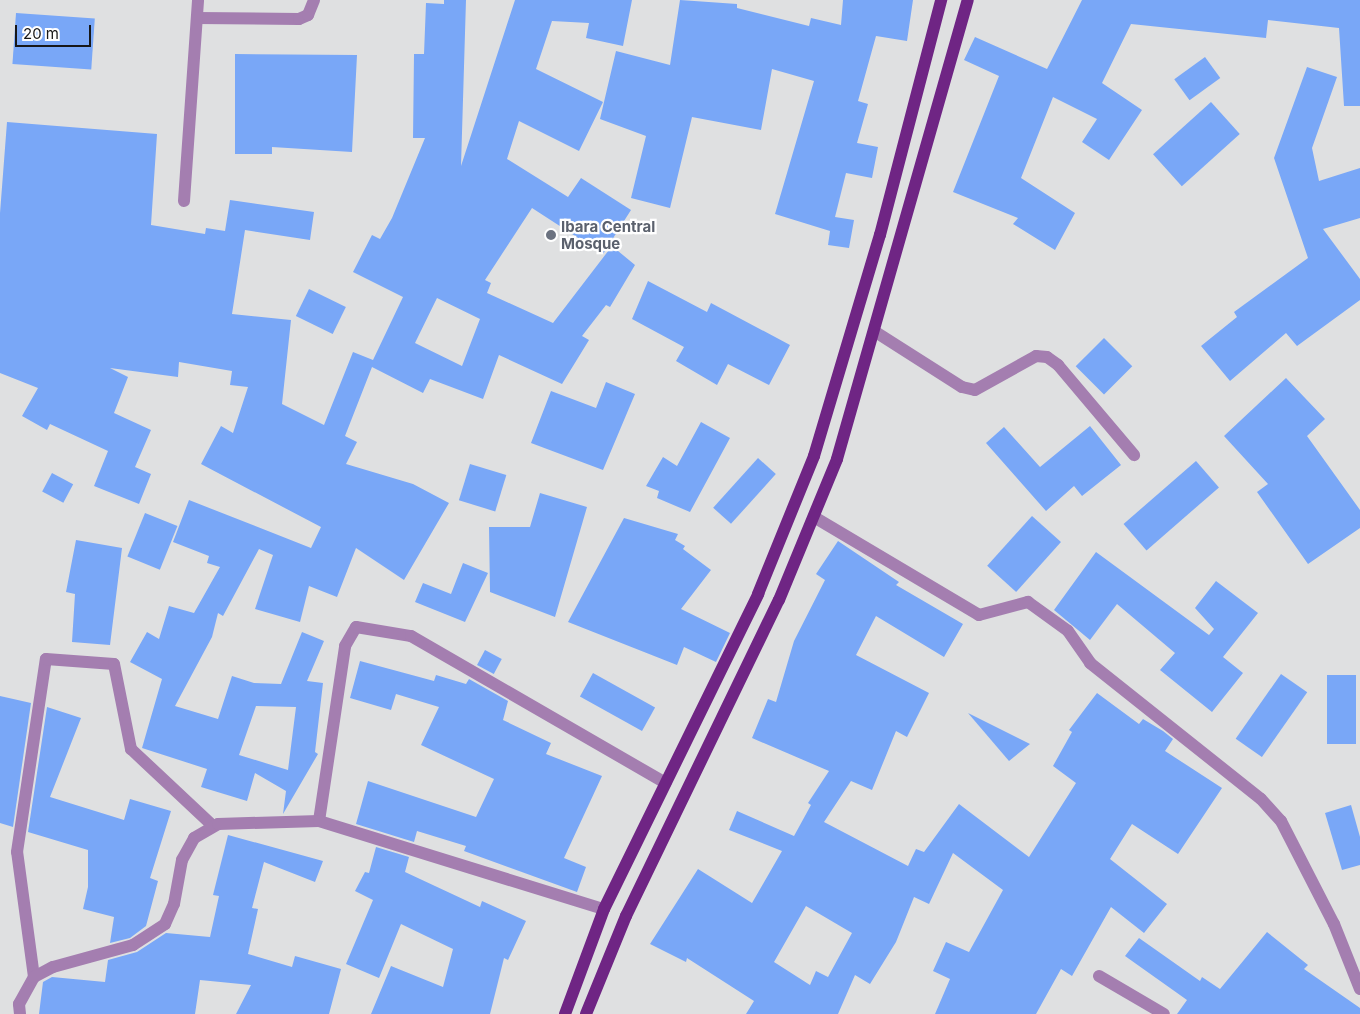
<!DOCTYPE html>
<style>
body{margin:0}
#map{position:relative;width:1360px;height:1014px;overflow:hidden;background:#dfe0e1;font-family:Inter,sans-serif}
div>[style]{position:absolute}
.building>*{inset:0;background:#79a7f7;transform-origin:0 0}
.service>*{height:12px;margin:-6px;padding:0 6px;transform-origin:6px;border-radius:6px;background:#a47eb0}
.minor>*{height:12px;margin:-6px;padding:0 6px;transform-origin:6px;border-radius:6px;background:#a47eb0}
.primary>*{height:12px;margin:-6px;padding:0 6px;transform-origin:6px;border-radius:6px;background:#6f2584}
.dots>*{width:14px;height:14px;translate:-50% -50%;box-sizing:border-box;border:2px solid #fff;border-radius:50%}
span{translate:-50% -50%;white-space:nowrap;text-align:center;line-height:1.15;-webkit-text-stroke:4.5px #fff;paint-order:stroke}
.worship-label{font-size:15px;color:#5b616d;font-weight:700}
.left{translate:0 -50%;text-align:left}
.scale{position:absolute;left:15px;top:25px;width:76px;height:22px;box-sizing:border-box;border:2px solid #171718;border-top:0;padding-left:6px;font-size:15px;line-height:18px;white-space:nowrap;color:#171718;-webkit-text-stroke:4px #fff;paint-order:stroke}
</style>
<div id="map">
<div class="building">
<i style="clip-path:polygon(evenodd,444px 0,466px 0,461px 166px,515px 0,632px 0,623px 46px,586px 38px,589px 23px,552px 21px,536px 69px,603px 102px,579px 151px,519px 121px,507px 159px,568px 197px,581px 178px,631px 210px,603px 254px,532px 208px,485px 280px,491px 283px,487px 293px,553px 323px,612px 246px,635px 265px,610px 307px,606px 305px,582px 336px,589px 340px,562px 384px,499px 355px,483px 399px,430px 379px,423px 393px,372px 367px,345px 436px,357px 442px,346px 464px,413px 484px,449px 503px,404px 580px,356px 548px,337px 597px,309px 586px,300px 622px,255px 609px,273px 555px,259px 549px,223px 616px,218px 613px,212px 637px,175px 706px,218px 719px,232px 676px,254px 683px,281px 684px,302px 632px,324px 641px,307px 681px,323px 683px,315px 752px,318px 754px,283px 814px,286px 791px,255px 773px,247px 801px,201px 787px,207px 769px,142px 748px,162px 679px,130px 662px,147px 632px,159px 639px,169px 606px,194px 613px,220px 567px,207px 563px,209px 556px,173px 542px,189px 500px,311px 548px,321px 527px,201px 464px,221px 426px,233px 433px,248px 387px,230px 385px,232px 371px,179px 362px,178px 377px,110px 368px,128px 377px,114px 413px,151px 430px,135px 467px,151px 474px,139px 504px,94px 486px,108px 451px,50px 424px,47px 430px,22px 416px,38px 388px,0 373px,0 213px,7px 122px,157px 134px,151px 225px,205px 234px,206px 228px,225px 231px,230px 200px,314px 212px,310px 240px,245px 230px,232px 314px,291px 320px,282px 404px,324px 425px,353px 352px,373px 360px,403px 297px,353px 272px,372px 235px,380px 239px,392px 218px,425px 138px,413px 138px,414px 54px,424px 54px,426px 3px,444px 4px,444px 0,437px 298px,480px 319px,462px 366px,415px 343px,437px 298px,444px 0,256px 706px,296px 707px,288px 770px,239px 755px,256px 706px)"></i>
<i style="clip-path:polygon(680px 0,737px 4px,737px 8px,809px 26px,811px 18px,841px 25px,843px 0,913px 0,907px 41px,876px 36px,858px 101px,868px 104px,857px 143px,878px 147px,872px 178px,846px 173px,835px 217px,854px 220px,849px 248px,828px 245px,830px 231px,775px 214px,814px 81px,772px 69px,761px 130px,692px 117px,670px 208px,631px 198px,646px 136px,600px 119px,616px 51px,670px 65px)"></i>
<i style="clip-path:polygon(1082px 0,1360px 0,1360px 106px,1344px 106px,1339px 28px,1268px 20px,1266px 38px,1131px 24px,1102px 83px,1142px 110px,1109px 160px,1082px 142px,1097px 119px,1053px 97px,1021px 178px,1075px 213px,1055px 250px,1013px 224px,1018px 218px,953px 192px,999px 76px,964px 60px,975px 37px,1047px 69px)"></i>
<i style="left:16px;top:13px;width:79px;height:51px;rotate:4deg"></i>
<i style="clip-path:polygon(235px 54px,357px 55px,352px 152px,272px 147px,272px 154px,235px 154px)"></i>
<i style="left:1205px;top:57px;width:26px;height:38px;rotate:54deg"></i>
<i style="clip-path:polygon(1307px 67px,1337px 77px,1312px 148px,1319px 181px,1360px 168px,1360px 218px,1323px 229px,1360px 279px,1360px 300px,1297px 346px,1286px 333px,1230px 381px,1201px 346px,1237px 317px,1234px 312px,1308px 258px,1274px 158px)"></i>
<i style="left:1211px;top:102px;width:43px;height:78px;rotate:48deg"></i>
<i style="clip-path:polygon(648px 281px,707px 312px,711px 303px,790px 345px,769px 385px,728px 364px,717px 385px,676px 361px,684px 347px,632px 319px)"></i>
<i style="left:309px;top:289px;width:41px;height:30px;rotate:26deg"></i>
<i style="left:1104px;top:338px;width:40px;height:40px;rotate:45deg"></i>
<i style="clip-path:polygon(1286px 378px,1325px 419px,1307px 436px,1360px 510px,1360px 528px,1308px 564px,1257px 492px,1268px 484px,1224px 436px)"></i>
<i style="clip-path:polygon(606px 382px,635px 394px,603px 470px,531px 443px,551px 391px,596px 408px)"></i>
<i style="clip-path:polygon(701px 422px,730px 438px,690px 512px,657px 498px,659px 491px,646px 486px,663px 457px,677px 466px)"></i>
<i style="clip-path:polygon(1090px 426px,1121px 465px,1082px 496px,1074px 486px,1046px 511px,986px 443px,1004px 427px,1040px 467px)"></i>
<i style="left:758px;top:458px;width:24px;height:67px;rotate:42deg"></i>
<i style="left:1196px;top:461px;width:35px;height:96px;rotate:49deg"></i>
<i style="left:470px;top:464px;width:38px;height:38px;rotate:17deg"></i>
<i style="left:52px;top:473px;width:24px;height:21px;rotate:28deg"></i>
<i style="clip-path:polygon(540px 493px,587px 507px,555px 617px,490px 592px,489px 527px,530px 527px)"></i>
<i style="left:145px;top:513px;width:35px;height:47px;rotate:22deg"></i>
<i style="left:1032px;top:516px;width:39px;height:67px;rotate:42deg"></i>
<i style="clip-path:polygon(624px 518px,678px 534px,675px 540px,685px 546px,683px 549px,711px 570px,681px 609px,730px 633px,716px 662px,684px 647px,677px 665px,568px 622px)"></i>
<i style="clip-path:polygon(76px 540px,122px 548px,110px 645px,72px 642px,75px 594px,66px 592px)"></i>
<i style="clip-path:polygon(evenodd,838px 541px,899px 582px,896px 585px,963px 624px,944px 657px,876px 616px,856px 655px,929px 693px,907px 737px,896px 731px,872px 790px,851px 781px,824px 822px,908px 866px,916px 849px,924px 852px,959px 804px,1029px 857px,1076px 783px,1053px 766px,1072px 732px,1069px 730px,1097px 693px,1139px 724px,1143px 719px,1163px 731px,1173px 739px,1165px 751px,1222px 788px,1178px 854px,1132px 824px,1110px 859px,1167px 904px,1144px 933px,1111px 907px,1072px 976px,1061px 969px,1036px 1014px,935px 1014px,950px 979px,933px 971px,946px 942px,969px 952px,1003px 890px,953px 853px,929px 904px,914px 897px,896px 942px,870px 984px,855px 975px,838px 1014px,746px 1014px,754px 1001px,687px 958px,686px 962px,650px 944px,698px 869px,752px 903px,782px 851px,729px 830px,737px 811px,794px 836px,811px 805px,808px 803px,829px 771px,752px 738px,768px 699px,776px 702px,794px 641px,825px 580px,816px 574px,838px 541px,806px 906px,852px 933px,828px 977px,816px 971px,810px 985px,774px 962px,806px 906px)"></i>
<i style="clip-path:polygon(1096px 552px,1209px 635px,1214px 629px,1195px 608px,1216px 581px,1258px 613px,1223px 657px,1243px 673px,1212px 712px,1160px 670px,1175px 653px,1117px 604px,1090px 640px,1054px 610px)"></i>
<i style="clip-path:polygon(463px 563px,488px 573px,465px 622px,415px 602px,423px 583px,451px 594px)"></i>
<i style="left:485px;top:650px;width:19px;height:17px;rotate:28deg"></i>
<i style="clip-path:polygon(360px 661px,434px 681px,436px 675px,466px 684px,469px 679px,508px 701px,503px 720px,551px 743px,546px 754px,602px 776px,564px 858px,586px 867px,577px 892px,464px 851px,466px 846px,417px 831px,414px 842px,356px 824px,368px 781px,476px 817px,494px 779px,421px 745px,439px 707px,396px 694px,391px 710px,350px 698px)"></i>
<i style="left:593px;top:673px;width:71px;height:27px;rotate:29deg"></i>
<i style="left:1281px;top:674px;width:32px;height:79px;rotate:35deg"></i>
<i style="left:1327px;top:675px;width:29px;height:69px"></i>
<i style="clip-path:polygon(0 696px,31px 703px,13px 827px,0 823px)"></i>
<i style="clip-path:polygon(47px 707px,81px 718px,50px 797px,124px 820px,130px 799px,171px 811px,150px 878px,158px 881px,146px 926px,130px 938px,110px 943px,114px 917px,83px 909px,88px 887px,88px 850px,28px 832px)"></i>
<i style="clip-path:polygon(968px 713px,1030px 744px,1009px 761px)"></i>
<i style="clip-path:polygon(1351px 805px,1360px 837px,1360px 865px,1342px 870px,1325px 813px)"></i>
<i style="clip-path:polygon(228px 835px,323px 861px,315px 882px,264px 862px,252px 908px,258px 909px,248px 954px,292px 967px,295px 956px,341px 969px,329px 1014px,236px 1014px,251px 985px,200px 980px,195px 1014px,39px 1014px,43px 982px,52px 977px,105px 982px,108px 960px,137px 952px,166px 933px,210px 937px,219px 896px,213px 895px)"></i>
<i style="clip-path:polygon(376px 847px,409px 857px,405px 872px,480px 907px,482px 901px,526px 921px,508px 960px,504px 958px,490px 1014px,371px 1014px,391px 966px,443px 987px,453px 949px,401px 924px,379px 978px,346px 964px,373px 900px,355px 891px,365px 872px,369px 873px)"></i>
<i style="clip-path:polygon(1267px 932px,1308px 965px,1304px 969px,1360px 1008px,1360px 1014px,1177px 1014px,1187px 1000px,1125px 956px,1139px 938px,1200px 981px,1202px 977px,1220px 989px)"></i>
</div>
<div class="service">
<i style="left:197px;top:18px;width:102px;rotate:0.6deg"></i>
<i style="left:299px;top:19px;width:10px;rotate:-24deg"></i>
<i style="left:308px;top:15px;width:16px;rotate:-68deg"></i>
<i style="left:184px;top:201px;width:201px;rotate:-86deg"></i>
<i style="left:874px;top:331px;width:104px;rotate:32.5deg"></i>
<i style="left:962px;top:387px;width:13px;rotate:13deg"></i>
<i style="left:975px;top:390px;width:70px;rotate:-29.1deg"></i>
<i style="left:1036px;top:356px;width:11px;rotate:5deg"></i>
<i style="left:1047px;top:357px;width:14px;rotate:36deg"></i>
<i style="left:1058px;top:365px;width:118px;rotate:49.8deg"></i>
</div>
<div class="minor">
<i style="left:814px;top:517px;width:192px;rotate:30.7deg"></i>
<i style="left:979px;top:615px;width:51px;rotate:-14.9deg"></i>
<i style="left:1028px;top:602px;width:49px;rotate:35.9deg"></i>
<i style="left:1068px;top:631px;width:39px;rotate:55deg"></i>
<i style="left:1090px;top:663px;width:218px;rotate:38.5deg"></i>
<i style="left:1261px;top:799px;width:30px;rotate:48deg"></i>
<i style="left:1281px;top:821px;width:116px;rotate:62.8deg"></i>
<i style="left:1334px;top:924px;width:70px;rotate:68.2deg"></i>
<i style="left:319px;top:821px;width:177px;rotate:-81.5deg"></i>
<i style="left:345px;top:646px;width:22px;rotate:-60deg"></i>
<i style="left:356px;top:627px;width:56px;rotate:9.3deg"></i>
<i style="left:411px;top:636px;width:294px;rotate:30deg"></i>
<i style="left:1099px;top:976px;width:75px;rotate:30.3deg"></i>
<i style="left:34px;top:977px;width:126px;rotate:-97.7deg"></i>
<i style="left:17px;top:852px;width:195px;rotate:-81.5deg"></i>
<i style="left:46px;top:659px;width:68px;rotate:4.2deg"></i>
<i style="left:114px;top:664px;width:87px;rotate:78.7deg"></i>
<i style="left:131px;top:749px;width:112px;rotate:43.2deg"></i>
<i style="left:20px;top:1014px;width:10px;rotate:-96deg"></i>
<i style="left:19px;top:1004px;width:31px;rotate:-61deg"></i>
<i style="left:34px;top:977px;width:21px;rotate:-28deg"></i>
<i style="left:53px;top:967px;width:83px;rotate:-15.4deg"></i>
<i style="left:133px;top:945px;width:38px;rotate:-33deg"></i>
<i style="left:165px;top:924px;width:22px;rotate:-66deg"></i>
<i style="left:174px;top:904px;width:45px;rotate:-79.7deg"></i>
<i style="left:182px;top:860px;width:25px;rotate:-61deg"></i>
<i style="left:194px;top:838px;width:28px;rotate:-30deg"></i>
<i style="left:218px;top:824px;width:101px;rotate:-1.7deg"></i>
<i style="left:319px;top:821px;width:298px;rotate:17.2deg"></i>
</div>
<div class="primary">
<i style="left:565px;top:1014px;width:112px;rotate:-69.6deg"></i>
<i style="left:604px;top:909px;width:351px;rotate:-63.9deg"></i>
<i style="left:758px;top:594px;width:149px;rotate:-67.9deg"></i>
<i style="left:814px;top:456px;width:231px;rotate:-73.4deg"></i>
<i style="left:880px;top:235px;width:243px;rotate:-75.4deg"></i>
<i style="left:586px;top:1014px;width:106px;rotate:-67.8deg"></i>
<i style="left:626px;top:916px;width:351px;rotate:-64.2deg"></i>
<i style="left:779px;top:600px;width:152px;rotate:-67.6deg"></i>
<i style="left:837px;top:459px;width:477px;rotate:-74.1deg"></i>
</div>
<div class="dots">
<i style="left:551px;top:235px;background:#6b7280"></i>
</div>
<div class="worship-label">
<span class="left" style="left:561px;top:235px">Ibara Central<br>Mosque</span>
</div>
<div class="scale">20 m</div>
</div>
